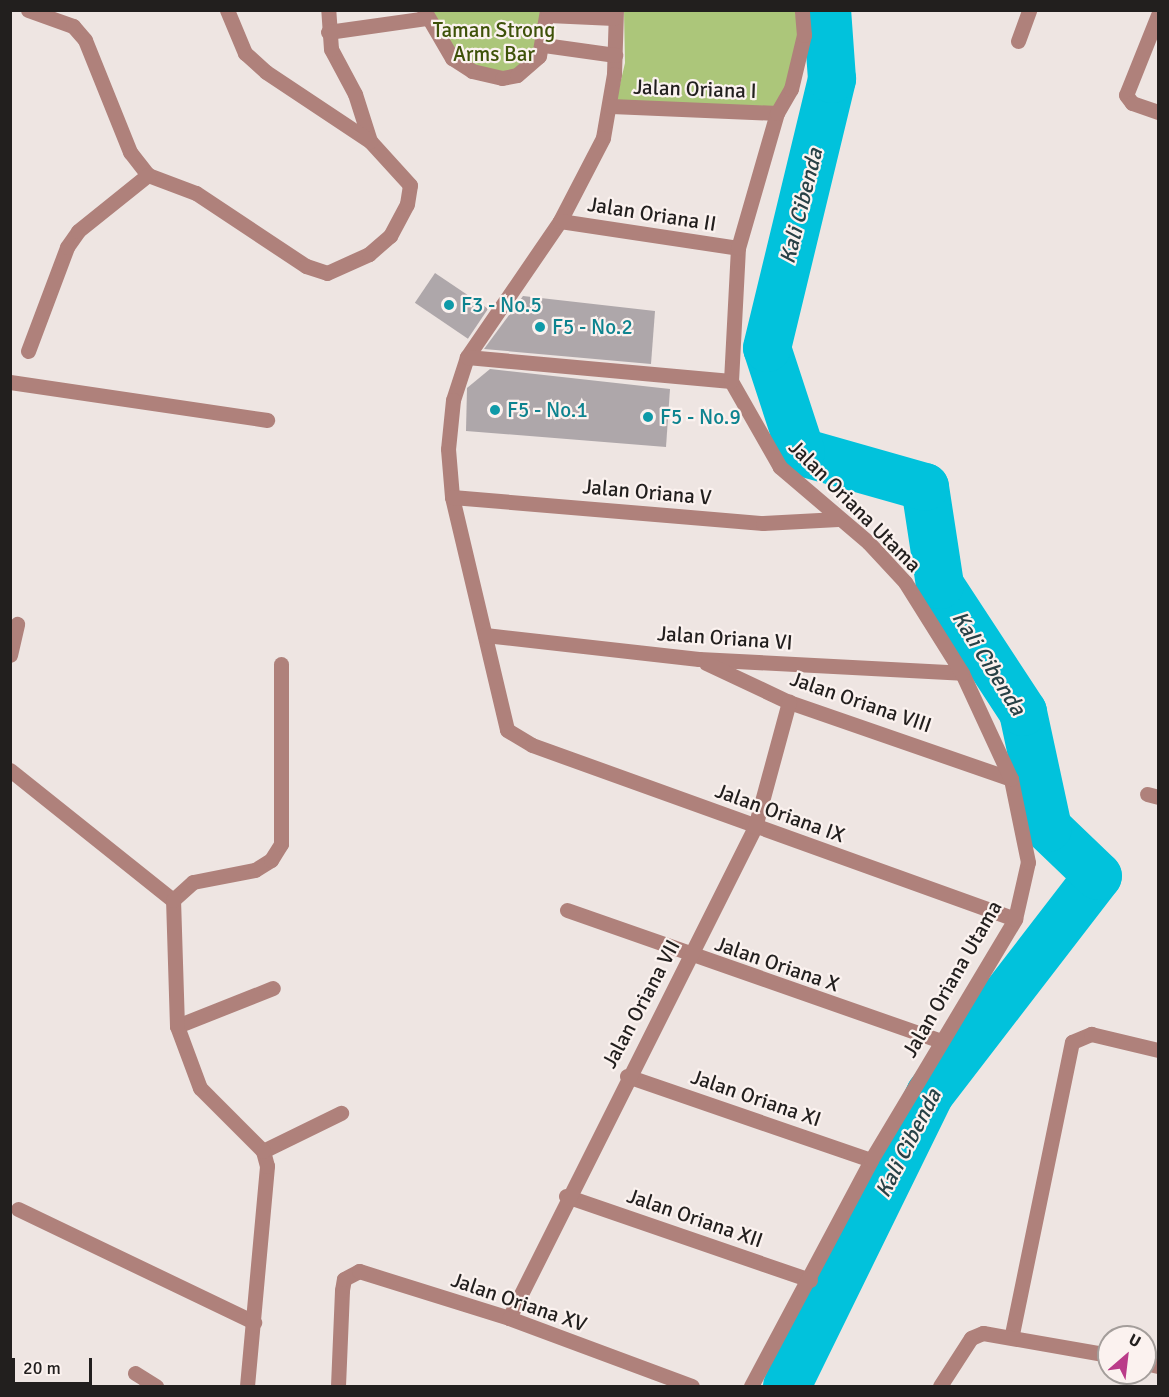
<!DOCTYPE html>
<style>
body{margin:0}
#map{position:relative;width:1169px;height:1397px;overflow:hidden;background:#eee5e2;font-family:Signika,sans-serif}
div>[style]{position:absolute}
.green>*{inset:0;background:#acc67a}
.river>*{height:48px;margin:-24px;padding:0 24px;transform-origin:24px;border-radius:24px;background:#01c2dc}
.building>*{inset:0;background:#aea7aa;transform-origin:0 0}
.street>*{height:15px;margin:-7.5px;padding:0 7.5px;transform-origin:7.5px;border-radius:7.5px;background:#af817b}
.dots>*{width:16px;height:16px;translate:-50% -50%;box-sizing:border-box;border:3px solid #fbf2ef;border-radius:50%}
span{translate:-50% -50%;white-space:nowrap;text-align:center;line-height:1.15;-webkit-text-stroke:4.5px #fbf2ef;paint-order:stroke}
.park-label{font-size:21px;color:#3e5209}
.street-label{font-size:21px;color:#221f1e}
.culture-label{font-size:21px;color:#0d838f}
.left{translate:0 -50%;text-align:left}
.water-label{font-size:22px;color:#284146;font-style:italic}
.frame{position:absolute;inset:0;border:12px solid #221f1e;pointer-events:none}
.north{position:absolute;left:1097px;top:1325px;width:60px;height:60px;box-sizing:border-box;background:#fbf2ef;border:2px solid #a49e9b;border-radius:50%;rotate:28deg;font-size:16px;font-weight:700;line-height:24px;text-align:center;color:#221f1e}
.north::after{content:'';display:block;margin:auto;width:21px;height:27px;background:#ba3c89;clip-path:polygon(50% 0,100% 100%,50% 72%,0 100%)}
.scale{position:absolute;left:12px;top:1358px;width:80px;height:27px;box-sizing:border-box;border:3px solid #221f1e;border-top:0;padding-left:8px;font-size:18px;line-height:21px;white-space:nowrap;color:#221f1e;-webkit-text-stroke:4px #fbf2ef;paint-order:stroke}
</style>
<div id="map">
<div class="green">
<i style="clip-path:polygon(426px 11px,546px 11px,546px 34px,517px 75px,472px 71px,452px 58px)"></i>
<i style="clip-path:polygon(624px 11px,795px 11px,799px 35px,788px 84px,774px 109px,616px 101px,625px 63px)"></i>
</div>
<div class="river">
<i style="left:787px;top:1386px;width:325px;rotate:-63.9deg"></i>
<i style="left:930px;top:1094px;width:275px;rotate:-52.4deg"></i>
<i style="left:1098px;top:876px;width:69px;rotate:-136.2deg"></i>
<i style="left:1048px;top:828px;width:119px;rotate:-102.2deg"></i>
<i style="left:1023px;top:712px;width:152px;rotate:-123.2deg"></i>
<i style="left:940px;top:585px;width:99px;rotate:-98.7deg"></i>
<i style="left:925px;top:487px;width:129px;rotate:-164.2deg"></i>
<i style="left:801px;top:452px;width:109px;rotate:-108.1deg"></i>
<i style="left:767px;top:348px;width:277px;rotate:-76.4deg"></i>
<i style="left:832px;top:79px;width:69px;rotate:-94.1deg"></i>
</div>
<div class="building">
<i style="left:435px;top:273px;width:64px;height:36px;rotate:34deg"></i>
<i style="clip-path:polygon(523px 296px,655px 311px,651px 364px,484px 349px)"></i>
<i style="clip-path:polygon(490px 369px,670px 389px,666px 447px,466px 431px,467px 388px)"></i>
</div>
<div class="street">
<i style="left:28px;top:10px;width:48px;rotate:19.6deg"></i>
<i style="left:73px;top:26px;width:18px;rotate:49deg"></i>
<i style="left:85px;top:40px;width:121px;rotate:68.1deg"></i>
<i style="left:130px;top:152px;width:29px;rotate:52deg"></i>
<i style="left:148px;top:175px;width:51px;rotate:20.6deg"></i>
<i style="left:196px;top:193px;width:132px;rotate:33.6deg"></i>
<i style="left:306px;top:266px;width:22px;rotate:18deg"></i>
<i style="left:327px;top:273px;width:46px;rotate:-24.3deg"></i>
<i style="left:369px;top:254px;width:28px;rotate:-41deg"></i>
<i style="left:390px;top:236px;width:36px;rotate:-62deg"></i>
<i style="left:407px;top:204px;width:19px;rotate:-81deg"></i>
<i style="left:410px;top:185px;width:59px;rotate:-132.3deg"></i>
<i style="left:370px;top:141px;width:49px;rotate:-107.7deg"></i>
<i style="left:355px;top:94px;width:51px;rotate:-118.1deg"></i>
<i style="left:331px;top:49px;width:39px;rotate:-94deg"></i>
<i style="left:227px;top:10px;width:47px;rotate:67.3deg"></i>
<i style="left:245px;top:53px;width:28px;rotate:42deg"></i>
<i style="left:266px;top:72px;width:125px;rotate:33.6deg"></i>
<i style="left:424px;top:10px;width:56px;rotate:59.7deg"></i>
<i style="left:452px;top:58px;width:24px;rotate:33deg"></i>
<i style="left:472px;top:71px;width:31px;rotate:13deg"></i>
<i style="left:502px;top:78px;width:15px;rotate:-11deg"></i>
<i style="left:517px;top:75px;width:29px;rotate:-41deg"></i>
<i style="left:539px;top:56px;width:47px;rotate:-80.1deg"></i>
<i style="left:616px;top:10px;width:64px;rotate:91.8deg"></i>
<i style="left:614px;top:74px;width:65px;rotate:99.8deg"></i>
<i style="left:603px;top:138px;width:93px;rotate:117.4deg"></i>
<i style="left:560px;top:221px;width:165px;rotate:124.4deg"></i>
<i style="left:467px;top:357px;width:45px;rotate:108deg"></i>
<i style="left:453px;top:400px;width:49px;rotate:95.8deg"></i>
<i style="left:448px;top:449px;width:48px;rotate:85.2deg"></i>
<i style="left:452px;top:497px;width:239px;rotate:76.7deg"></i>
<i style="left:507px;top:730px;width:29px;rotate:31deg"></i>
<i style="left:532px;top:745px;width:513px;rotate:19.81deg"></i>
<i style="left:548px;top:15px;width:66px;rotate:2.6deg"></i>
<i style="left:1158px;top:15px;width:86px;rotate:111.8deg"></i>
<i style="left:1126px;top:95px;width:10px;rotate:53deg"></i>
<i style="left:1132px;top:103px;width:28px;rotate:19deg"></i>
<i style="left:328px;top:32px;width:99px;rotate:-8.1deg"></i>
<i style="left:1018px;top:41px;width:33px;rotate:-70deg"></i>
<i style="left:544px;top:45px;width:72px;rotate:8deg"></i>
<i style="left:611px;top:106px;width:166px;rotate:2.4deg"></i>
<i style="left:560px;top:221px;width:180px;rotate:8.6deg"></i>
<i style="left:28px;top:351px;width:111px;rotate:-69.4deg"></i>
<i style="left:67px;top:247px;width:19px;rotate:-55deg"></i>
<i style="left:78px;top:231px;width:90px;rotate:-38.7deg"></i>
<i style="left:467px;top:357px;width:265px;rotate:5.2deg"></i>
<i style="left:10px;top:382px;width:260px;rotate:8.4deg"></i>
<i style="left:452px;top:497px;width:312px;rotate:4.8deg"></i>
<i style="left:763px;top:523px;width:75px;rotate:-3.1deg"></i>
<i style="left:485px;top:635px;width:215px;rotate:6.4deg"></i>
<i style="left:699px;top:659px;width:263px;rotate:3deg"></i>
<i style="left:10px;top:655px;width:32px;rotate:-77deg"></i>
<i style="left:706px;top:663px;width:92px;rotate:25.2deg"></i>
<i style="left:789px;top:702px;width:235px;rotate:19.1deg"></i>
<i style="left:10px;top:770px;width:208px;rotate:38.6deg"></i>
<i style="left:1147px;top:794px;width:11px;rotate:15deg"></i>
<i style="left:567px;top:910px;width:396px;rotate:19.3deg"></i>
<i style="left:177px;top:1026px;width:103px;rotate:-21.6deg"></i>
<i style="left:627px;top:1076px;width:258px;rotate:19deg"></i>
<i style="left:263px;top:1151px;width:87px;rotate:-26deg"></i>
<i style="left:566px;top:1196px;width:258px;rotate:19deg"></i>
<i style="left:18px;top:1209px;width:262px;rotate:25.6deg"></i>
<i style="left:509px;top:1318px;width:549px;rotate:-63.39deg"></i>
<i style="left:755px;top:827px;width:130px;rotate:-74.8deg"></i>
<i style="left:1012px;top:1334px;width:298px;rotate:-78.4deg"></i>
<i style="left:1072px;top:1042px;width:21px;rotate:-23deg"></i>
<i style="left:1091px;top:1034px;width:69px;rotate:13.4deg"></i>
<i style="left:1145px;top:1363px;width:13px;rotate:13deg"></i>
<i style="left:135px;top:1373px;width:25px;rotate:32deg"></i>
<i style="left:247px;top:1386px;width:221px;rotate:-84.8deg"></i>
<i style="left:267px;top:1166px;width:16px;rotate:-105deg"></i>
<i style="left:263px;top:1151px;width:89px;rotate:-135deg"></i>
<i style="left:200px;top:1088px;width:66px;rotate:-110.4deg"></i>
<i style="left:177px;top:1026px;width:126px;rotate:-91.8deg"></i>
<i style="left:173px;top:900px;width:27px;rotate:-42deg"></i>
<i style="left:193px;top:882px;width:63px;rotate:-11deg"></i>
<i style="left:255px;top:870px;width:19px;rotate:-32deg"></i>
<i style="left:271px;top:860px;width:19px;rotate:-58deg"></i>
<i style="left:281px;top:844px;width:180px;rotate:-90deg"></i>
<i style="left:338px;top:1386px;width:96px;rotate:-87.6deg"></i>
<i style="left:342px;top:1290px;width:11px;rotate:-80deg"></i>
<i style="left:344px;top:1279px;width:17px;rotate:-28deg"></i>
<i style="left:359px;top:1271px;width:157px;rotate:17.4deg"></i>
<i style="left:509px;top:1318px;width:195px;rotate:20.4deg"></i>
<i style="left:751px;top:1386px;width:256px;rotate:-62deg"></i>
<i style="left:871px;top:1160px;width:281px;rotate:-59.1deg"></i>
<i style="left:1015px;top:919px;width:58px;rotate:-77.2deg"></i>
<i style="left:1028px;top:862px;width:85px;rotate:-101.6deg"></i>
<i style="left:1011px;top:779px;width:117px;rotate:-114.8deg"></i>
<i style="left:962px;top:673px;width:107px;rotate:-122.1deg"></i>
<i style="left:905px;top:582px;width:54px;rotate:-132.8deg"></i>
<i style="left:868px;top:542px;width:116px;rotate:-139.6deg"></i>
<i style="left:780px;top:467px;width:99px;rotate:-119.7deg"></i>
<i style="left:731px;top:381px;width:133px;rotate:-87deg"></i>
<i style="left:738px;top:248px;width:141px;rotate:-73.9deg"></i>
<i style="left:777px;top:113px;width:28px;rotate:-60deg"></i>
<i style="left:791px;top:89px;width:56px;rotate:-76.5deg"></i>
<i style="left:804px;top:35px;width:25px;rotate:-95deg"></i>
<i style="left:940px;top:1386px;width:57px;rotate:-57.1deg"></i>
<i style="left:971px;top:1338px;width:13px;rotate:-23deg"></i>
<i style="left:983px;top:1333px;width:128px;rotate:9.9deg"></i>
</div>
<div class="dots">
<i style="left:449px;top:305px;background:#0f9aa8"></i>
<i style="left:540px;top:327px;background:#0f9aa8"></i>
<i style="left:495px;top:410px;background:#0f9aa8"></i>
<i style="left:648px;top:417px;background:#0f9aa8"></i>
</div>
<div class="park-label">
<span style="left:494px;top:42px">Taman Strong<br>Arms Bar</span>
</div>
<div class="street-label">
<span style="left:695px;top:89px;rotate:2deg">Jalan Oriana I</span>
<span style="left:652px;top:214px;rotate:9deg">Jalan Oriana II</span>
<span style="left:647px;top:492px;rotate:5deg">Jalan Oriana V</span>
<span style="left:855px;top:506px;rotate:45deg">Jalan Oriana Utama</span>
<span style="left:725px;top:638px;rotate:4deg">Jalan Oriana VI</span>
<span style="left:861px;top:702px;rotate:19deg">Jalan Oriana VIII</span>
<span style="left:780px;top:813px;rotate:20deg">Jalan Oriana IX</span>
<span style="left:777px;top:964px;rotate:19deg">Jalan Oriana X</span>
<span style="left:952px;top:979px;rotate:-60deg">Jalan Oriana Utama</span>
<span style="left:641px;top:1004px;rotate:-62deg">Jalan Oriana VII</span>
<span style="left:756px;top:1098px;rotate:19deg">Jalan Oriana XI</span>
<span style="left:695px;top:1218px;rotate:19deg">Jalan Oriana XII</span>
<span style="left:519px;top:1302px;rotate:19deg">Jalan Oriana XV</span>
</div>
<div class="culture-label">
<span class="left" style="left:461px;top:305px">F3 - No.5</span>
<span class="left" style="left:552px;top:327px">F5 - No.2</span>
<span class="left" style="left:507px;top:410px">F5 - No.1</span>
<span class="left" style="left:660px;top:417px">F5 - No.9</span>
</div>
<div class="water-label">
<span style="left:801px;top:206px;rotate:-76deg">Kali Cibenda</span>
<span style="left:989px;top:663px;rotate:58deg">Kali Cibenda</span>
<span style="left:908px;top:1143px;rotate:-63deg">Kali Cibenda</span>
</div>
<div class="frame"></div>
<div class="north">U</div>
<div class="scale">20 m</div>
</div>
